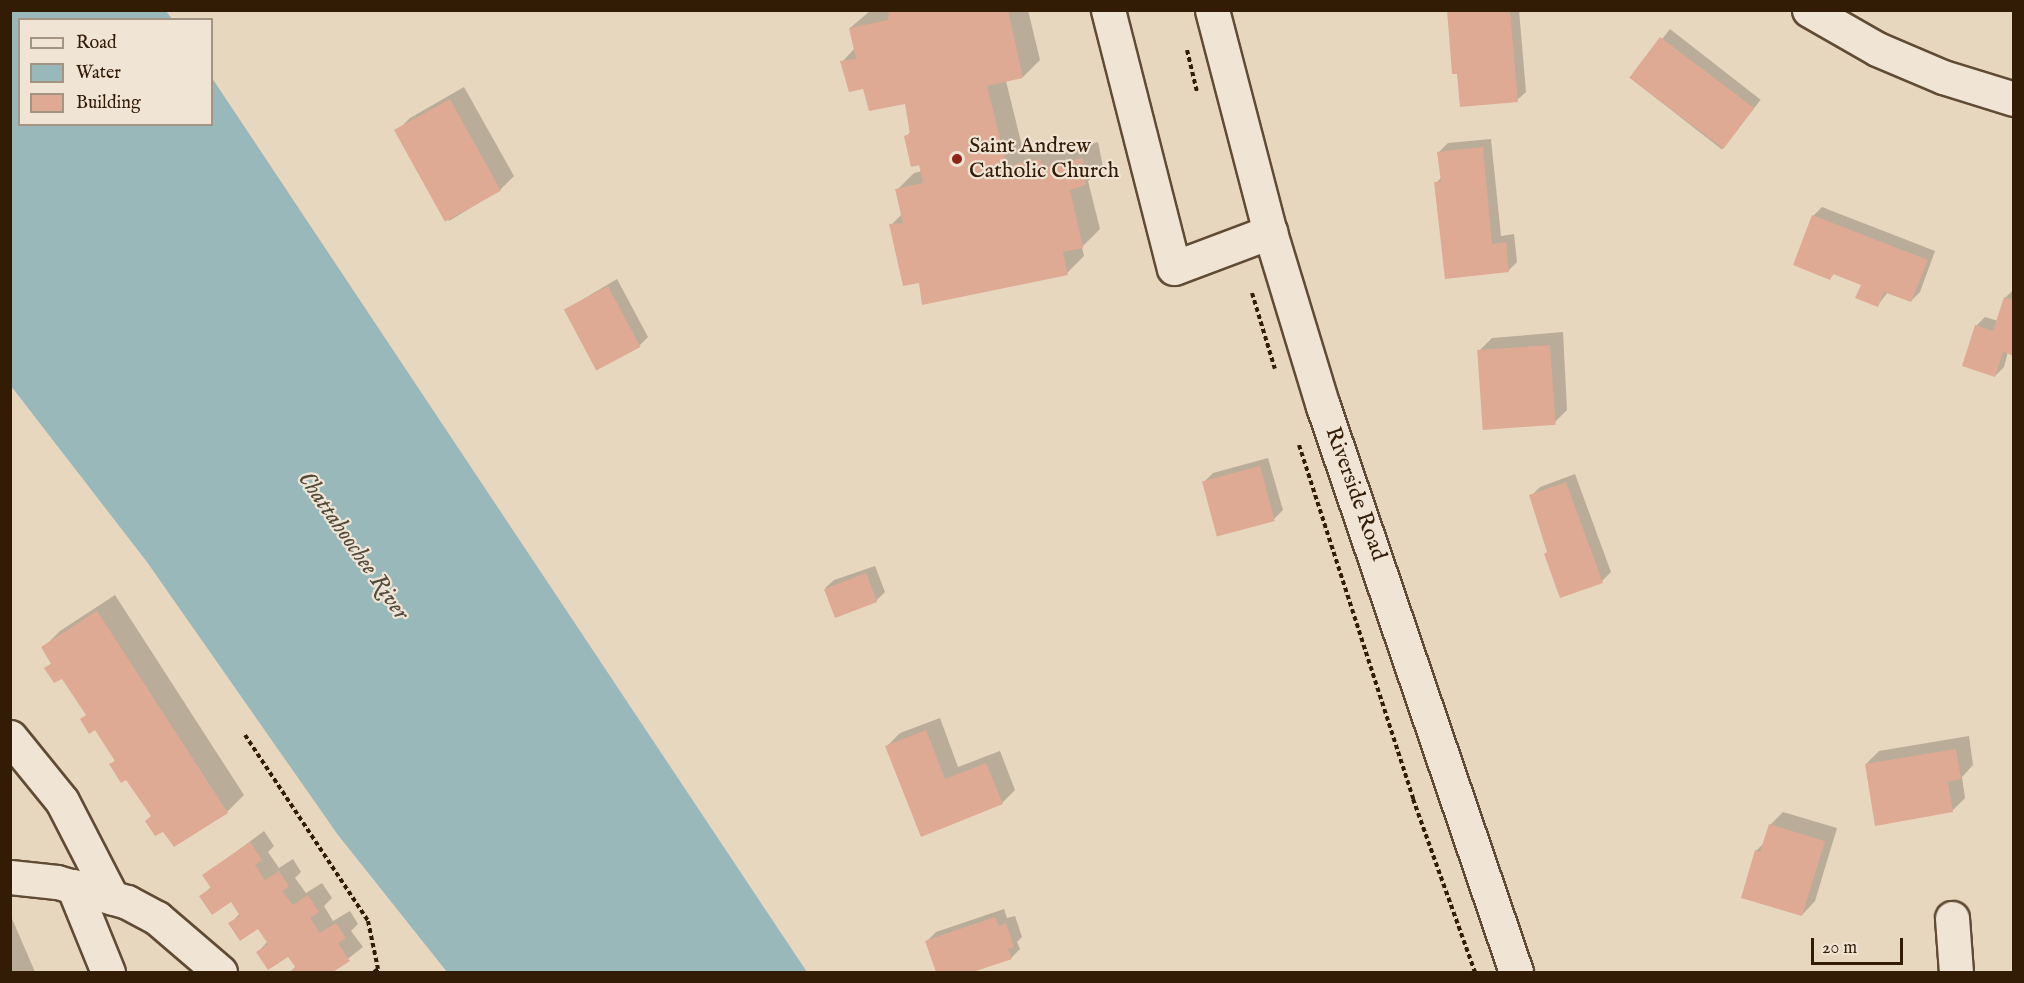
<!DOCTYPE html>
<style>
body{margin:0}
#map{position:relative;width:2024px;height:983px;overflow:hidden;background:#e8d7bf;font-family:"IM FELL English",serif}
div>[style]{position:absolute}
.water>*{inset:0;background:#99b8ba}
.shadow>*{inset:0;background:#0003;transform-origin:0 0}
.building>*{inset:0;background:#deaa94;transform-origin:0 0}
.path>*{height:4px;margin-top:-2px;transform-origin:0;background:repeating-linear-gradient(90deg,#331c06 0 4.5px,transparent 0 7.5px)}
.roads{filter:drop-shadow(2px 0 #604b34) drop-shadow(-2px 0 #604b34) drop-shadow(0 2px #604b34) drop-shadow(0 -2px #604b34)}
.minor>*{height:33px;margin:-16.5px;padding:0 16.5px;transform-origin:16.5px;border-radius:16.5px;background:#f0e5d5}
.dots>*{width:16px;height:16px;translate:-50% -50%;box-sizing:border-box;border:3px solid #f0e5d5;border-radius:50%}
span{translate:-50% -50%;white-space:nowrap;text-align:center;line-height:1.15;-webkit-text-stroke:4.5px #f0e5d5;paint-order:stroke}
.poi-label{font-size:22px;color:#331c06}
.left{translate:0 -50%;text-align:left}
.street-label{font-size:22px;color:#331c06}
.water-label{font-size:24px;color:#524b3c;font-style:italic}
.frame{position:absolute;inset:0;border:12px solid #331c06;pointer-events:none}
.legend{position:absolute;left:18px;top:18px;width:195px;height:108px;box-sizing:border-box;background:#f0e5d5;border:2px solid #a49582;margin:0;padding:8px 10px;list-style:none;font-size:18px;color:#331c06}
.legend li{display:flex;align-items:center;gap:12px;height:30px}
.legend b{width:30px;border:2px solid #a49582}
.scale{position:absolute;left:1811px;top:938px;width:92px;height:27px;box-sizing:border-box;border:3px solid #331c06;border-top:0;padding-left:8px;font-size:18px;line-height:21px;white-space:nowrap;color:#331c06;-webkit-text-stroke:4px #f0e5d5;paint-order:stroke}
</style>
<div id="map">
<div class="water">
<i style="clip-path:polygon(11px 10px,166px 11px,172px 19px,20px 20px,20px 124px,212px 124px,212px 78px,807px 972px,447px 972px,338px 835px,147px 562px,11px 386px)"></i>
</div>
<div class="shadow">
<i style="clip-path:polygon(1028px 10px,1040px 60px,1023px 77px,1006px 81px,1023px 150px,1057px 143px,1060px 152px,1098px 142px,1103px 167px,1088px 181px,1100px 229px,1082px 247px,1084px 256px,1067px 273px,920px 281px,891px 225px,903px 213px,897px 190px,914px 173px,922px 171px,906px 137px,911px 131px,906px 103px,865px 87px,842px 62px,855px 48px,850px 28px,871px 10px)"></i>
<i style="clip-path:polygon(1449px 10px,1519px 10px,1526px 92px,1517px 100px)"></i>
<i style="left:1670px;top:29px;width:115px;height:63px;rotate:38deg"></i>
<i style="clip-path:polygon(464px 87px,514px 176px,500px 190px,449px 221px,397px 131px,410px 118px)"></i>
<i style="clip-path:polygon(1491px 139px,1501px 236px,1514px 234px,1517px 262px,1508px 271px,1436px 183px,1442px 177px,1439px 152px,1448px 143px)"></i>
<i style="clip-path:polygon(1822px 207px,1935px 251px,1920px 292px,1911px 301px,1888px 292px,1878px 305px,1862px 284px,1835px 273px,1830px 278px,1813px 216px)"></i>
<i style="clip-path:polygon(617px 279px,648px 337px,639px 346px,565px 310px)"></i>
<i style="clip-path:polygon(2014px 289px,2014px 354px,2008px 352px,2004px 367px,1995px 376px,1976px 326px,1985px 317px,1998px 321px,2005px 298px)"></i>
<i style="clip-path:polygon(1563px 332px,1567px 410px,1554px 423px,1479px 351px,1492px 338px)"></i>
<i style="clip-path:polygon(1268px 458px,1283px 510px,1274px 519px,1204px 482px,1213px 473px)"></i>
<i style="clip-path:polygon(1575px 474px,1611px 572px,1602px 581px,1548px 551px,1531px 496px,1540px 487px)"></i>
<i style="clip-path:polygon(875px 566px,885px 592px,876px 601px,825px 588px,834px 580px)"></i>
<i style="clip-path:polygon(115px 595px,244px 795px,227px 812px,174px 845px,127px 778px,111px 765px,116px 759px,63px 677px,46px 668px,52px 663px,43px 648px,60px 631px)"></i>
<i style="clip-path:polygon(940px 718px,958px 767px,1000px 751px,1015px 790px,1002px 803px,922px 835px,887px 746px,900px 733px)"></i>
<i style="clip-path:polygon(1969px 736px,1973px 765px,1962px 777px,1965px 798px,1952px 811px,1866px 764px,1879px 751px)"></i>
<i style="clip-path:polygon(1783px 812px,1837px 828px,1815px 901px,1802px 915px,1756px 851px,1764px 843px,1770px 825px)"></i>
<i style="clip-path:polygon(264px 831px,274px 846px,268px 852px,279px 868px,293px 859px,301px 872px,295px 878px,306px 893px,322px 883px,332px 898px,324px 906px,333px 921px,350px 911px,358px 924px,351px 931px,363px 947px,331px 972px,290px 972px,296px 966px,289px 955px,258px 952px,268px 941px,259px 926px,230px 924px,240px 913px,232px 900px,201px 896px,211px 887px,204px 876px)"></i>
<i style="clip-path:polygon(1004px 909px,1007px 918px,1015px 916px,1022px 937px,1017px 942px,1020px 949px,1011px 958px,968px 972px,938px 972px,927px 941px,936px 932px)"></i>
<i style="clip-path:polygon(10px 914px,35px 972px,10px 972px)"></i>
</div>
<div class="building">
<i style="clip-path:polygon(889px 10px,1008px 10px,1023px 78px,987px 86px,1007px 166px,1040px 159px,1043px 168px,1082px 158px,1086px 185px,1070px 190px,1083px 248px,1063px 252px,1068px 275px,922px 305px,919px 283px,903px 286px,889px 224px,903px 223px,895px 189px,923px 183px,919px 165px,911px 167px,908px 154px,904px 136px,910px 134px,905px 104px,869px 111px,863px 89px,849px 92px,840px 61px,856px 59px,849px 28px,888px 20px)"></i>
<i style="clip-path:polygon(1447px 10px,1510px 11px,1518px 102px,1460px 107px,1457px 74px,1452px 74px)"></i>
<i style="left:1660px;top:37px;width:118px;height:51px;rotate:37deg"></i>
<i style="left:450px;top:99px;width:105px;height:64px;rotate:61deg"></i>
<i style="clip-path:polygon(1483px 147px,1492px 244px,1506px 242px,1509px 272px,1445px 279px,1434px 182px,1441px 182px,1437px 152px)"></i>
<i style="clip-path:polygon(1812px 215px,1928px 260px,1911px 302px,1884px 292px,1878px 307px,1855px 298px,1861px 285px,1833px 274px,1830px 280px,1793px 265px)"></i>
<i style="left:608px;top:286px;width:69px;height:50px;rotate:62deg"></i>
<i style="clip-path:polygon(2004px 297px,2014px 300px,2014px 356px,2003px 352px,1995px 377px,1962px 366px,1975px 325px,1993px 331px)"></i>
<i style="left:1550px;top:345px;width:80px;height:73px;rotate:86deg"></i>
<i style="left:1260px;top:466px;width:57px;height:60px;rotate:75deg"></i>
<i style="clip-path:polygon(1566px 482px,1603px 583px,1560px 598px,1544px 554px,1547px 552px,1529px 495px)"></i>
<i style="left:866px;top:573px;width:31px;height:45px;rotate:69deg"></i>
<i style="clip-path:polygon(97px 611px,228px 813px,174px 847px,163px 832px,155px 836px,145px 821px,151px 816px,126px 780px,121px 783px,109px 764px,115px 761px,95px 730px,89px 734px,80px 719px,86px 715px,62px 679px,54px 683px,44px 668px,51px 664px,41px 647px)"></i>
<i style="clip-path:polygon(926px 730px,945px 779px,986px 763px,1003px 804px,921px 837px,885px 746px)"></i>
<i style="clip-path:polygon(1956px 749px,1961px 779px,1948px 782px,1953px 812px,1875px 826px,1865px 764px)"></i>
<i style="clip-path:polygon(1769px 824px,1825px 841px,1802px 916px,1741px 898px,1755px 850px,1760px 852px)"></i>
<i style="clip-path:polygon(250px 842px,262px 860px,255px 865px,265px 880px,279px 871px,289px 886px,282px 891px,293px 905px,308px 895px,319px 912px,310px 918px,320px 933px,336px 923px,346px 938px,338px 943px,350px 961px,333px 972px,289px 972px,296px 968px,288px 957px,268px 970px,256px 952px,268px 944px,258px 929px,240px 941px,228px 923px,240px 916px,231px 902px,212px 915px,199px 896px,211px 888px,202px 875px)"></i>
<i style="clip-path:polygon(995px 917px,999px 926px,1006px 923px,1014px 947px,1008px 949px,1012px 959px,973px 972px,936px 972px,925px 941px)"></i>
</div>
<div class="path">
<i style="left:1187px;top:50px;width:43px;rotate:76.6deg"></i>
<i style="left:1252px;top:293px;width:79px;rotate:73.2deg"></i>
<i style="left:1299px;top:445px;width:372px;rotate:72.1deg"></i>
<i style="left:1413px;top:799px;width:184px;rotate:70.3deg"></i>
<i style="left:245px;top:735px;width:223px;rotate:56.5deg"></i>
<i style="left:368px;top:921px;width:49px;rotate:78.2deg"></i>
<i style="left:378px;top:969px;width:5px;rotate:143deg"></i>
</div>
<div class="roads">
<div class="minor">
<i style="left:1108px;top:10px;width:266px;rotate:75.7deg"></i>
<i style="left:1174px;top:268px;width:103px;rotate:-20.6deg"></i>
<i style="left:1212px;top:10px;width:229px;rotate:75.4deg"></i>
<i style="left:1270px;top:232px;width:182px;rotate:73.1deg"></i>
<i style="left:1323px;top:406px;width:598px;rotate:71.17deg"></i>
<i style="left:1809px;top:10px;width:78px;rotate:29.8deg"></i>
<i style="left:1877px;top:49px;width:72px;rotate:23deg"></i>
<i style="left:1943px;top:77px;width:74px;rotate:17.2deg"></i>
<i style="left:10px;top:737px;width:82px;rotate:50.9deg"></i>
<i style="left:62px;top:801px;width:109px;rotate:62.7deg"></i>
<i style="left:10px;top:877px;width:47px;rotate:6.1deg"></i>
<i style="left:57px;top:882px;width:73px;rotate:15.9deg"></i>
<i style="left:127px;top:902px;width:34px;rotate:28deg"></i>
<i style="left:157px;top:918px;width:83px;rotate:40.6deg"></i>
<i style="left:73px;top:886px;width:93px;rotate:67.9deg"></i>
<i style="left:1952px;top:918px;width:54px;rotate:85.8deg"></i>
</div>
</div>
<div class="dots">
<i style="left:957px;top:159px;background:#8f2418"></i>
</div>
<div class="poi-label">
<span class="left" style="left:969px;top:159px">Saint Andrew<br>Catholic Church</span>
</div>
<div class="street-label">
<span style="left:1355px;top:494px;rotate:70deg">Riverside Road</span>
</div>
<div class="water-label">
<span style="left:353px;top:546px;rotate:55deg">Chattahoochee River</span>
</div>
<div class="frame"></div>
<ul class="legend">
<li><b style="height:8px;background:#f0e5d5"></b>Road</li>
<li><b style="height:16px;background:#99b8ba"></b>Water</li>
<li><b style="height:16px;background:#deaa94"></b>Building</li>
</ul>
<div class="scale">20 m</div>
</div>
